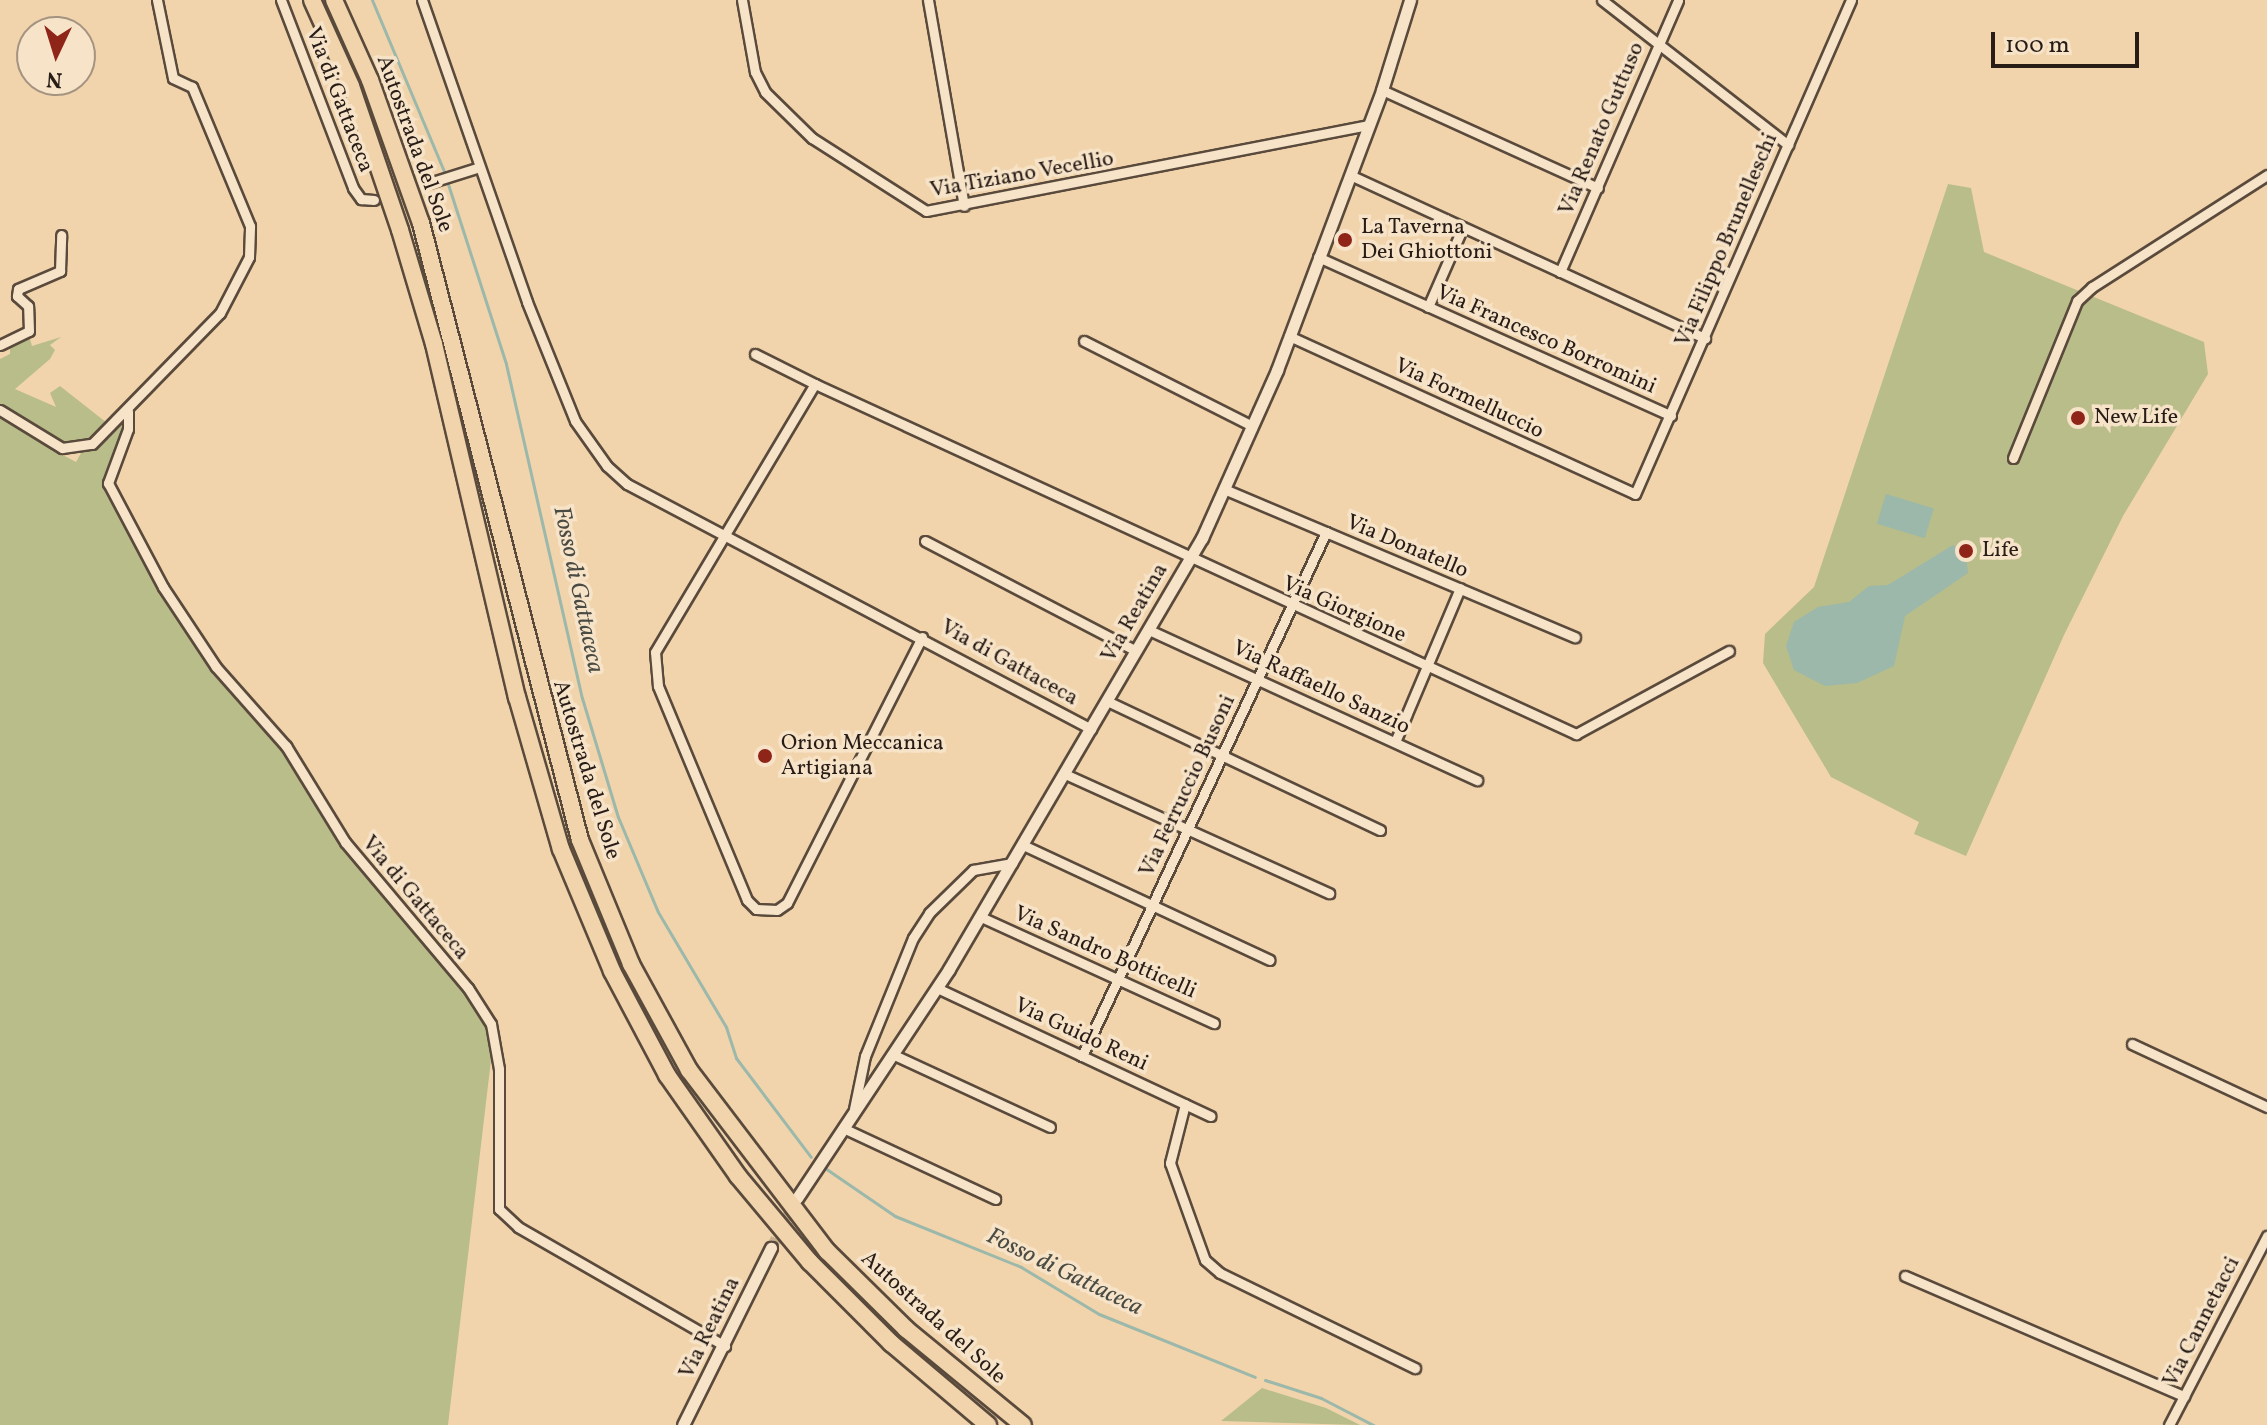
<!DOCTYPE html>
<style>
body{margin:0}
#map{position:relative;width:2267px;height:1425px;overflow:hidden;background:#f1d4ab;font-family:Vollkorn,serif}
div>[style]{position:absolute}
.green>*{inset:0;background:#b8bd8a}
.water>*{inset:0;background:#9bb8ab;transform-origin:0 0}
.stream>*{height:3px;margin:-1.5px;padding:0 1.5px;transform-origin:1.5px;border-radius:1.5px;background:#9bb8ab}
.minor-tunnel>*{height:9px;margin-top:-4.5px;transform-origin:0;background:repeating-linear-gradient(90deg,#c9af8d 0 9px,transparent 0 13.5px)}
.tertiary-tunnel>*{height:11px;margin-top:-5.5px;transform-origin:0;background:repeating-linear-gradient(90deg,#c9af8d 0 11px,transparent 0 16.5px)}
.roads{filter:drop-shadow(2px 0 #5a4a3c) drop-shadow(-2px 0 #5a4a3c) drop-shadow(0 2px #5a4a3c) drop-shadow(0 -2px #5a4a3c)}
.minor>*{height:9px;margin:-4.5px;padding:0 4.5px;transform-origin:4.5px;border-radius:4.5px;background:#f6e3c8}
.tertiary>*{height:11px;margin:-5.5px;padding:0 5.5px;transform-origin:5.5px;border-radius:5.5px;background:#f6e3c8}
.motorway>*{height:16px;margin:-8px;padding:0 8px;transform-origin:8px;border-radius:8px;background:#f1d4ab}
.dots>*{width:22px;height:22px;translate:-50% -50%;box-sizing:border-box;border:4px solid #f6e3c8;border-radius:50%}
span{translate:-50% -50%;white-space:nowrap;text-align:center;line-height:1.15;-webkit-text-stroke:7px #f6e3c8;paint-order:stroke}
.street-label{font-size:22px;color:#281c17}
.poi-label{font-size:22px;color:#281c17}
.left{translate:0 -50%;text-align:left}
.water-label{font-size:24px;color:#4a4b43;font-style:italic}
.north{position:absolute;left:16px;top:16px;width:80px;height:80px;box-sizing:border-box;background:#f6e3c8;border:2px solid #a49381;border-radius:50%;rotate:184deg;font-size:22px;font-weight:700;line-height:32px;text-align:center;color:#281c17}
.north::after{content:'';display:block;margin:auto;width:28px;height:36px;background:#8f2418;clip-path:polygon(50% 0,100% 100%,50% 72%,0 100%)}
.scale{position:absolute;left:1991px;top:32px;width:148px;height:36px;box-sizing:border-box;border:4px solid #281c17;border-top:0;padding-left:10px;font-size:24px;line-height:28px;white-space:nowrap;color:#281c17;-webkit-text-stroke:6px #f6e3c8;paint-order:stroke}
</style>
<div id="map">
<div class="green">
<i style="clip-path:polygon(1948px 184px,1971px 188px,1984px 252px,2204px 342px,2208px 374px,2123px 516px,2064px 635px,1966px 856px,1914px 834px,1919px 822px,1831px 777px,1763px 663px,1765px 634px,1814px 587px)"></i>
<i style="clip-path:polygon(29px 336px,32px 346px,61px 337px,50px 345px,55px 350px,50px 359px,15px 389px,56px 407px,50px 393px,60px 386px,107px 423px,82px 444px,59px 447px,59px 453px,76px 462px,81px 453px,125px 421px,105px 492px,144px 559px,189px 635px,296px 766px,310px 797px,344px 844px,481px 1011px,493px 1043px,448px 1425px,0 1425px,0 359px,10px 354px,10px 345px)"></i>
<i style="clip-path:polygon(1262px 1388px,1326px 1408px,1360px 1425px,1221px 1421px)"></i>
</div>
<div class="water">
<i style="left:1886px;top:494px;width:50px;height:31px;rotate:17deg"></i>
<i style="clip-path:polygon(1953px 545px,1966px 557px,1968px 573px,1905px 616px,1894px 666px,1857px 683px,1825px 686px,1794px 670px,1786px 646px,1794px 622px,1818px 607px,1849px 602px,1869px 586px,1888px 585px)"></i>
</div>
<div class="stream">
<i style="left:372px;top:0;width:189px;rotate:67.2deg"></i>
<i style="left:447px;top:181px;width:192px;rotate:72.1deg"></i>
<i style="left:506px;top:364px;width:343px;rotate:77.2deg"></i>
<i style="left:582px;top:698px;width:124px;rotate:73.2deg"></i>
<i style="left:618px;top:817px;width:103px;rotate:67.2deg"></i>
<i style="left:658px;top:912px;width:134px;rotate:59.4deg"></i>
<i style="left:726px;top:1027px;width:33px;rotate:72deg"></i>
<i style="left:736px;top:1058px;width:124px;rotate:52.9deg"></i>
<i style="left:822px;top:1166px;width:88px;rotate:34.4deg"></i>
<i style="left:895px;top:1216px;width:136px;rotate:22deg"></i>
<i style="left:1021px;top:1267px;width:91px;rotate:31.1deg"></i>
<i style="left:1099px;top:1314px;width:168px;rotate:22deg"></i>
<i style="left:1265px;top:1380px;width:59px;rotate:17.8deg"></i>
<i style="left:1321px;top:1398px;width:59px;rotate:27.4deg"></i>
</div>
<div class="minor-tunnel">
<i style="left:384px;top:197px;width:47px;rotate:-17.3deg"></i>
</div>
<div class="tertiary-tunnel">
<i style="left:771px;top:1248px;width:52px;rotate:-62.4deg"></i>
</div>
<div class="roads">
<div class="minor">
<i style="left:281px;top:0;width:201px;rotate:69deg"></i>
<i style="left:353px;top:188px;width:14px;rotate:54deg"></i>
<i style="left:361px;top:199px;width:13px;rotate:4deg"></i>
<i style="left:422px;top:0;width:320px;rotate:70.8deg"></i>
<i style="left:527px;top:302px;width:128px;rotate:68deg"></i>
<i style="left:575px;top:421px;width:55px;rotate:54.6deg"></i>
<i style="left:607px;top:466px;width:27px;rotate:42deg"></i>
<i style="left:627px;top:484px;width:525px;rotate:27.83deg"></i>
<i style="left:742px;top:0;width:73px;rotate:79.8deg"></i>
<i style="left:755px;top:72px;width:22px;rotate:63deg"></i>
<i style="left:765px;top:92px;width:66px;rotate:44.4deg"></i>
<i style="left:812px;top:138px;width:135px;rotate:32.6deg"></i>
<i style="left:926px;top:211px;width:450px;rotate:-11deg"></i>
<i style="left:928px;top:0;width:209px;rotate:80.1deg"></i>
<i style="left:1602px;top:0;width:236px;rotate:37.9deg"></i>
<i style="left:1382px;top:90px;width:237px;rotate:24.4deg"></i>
<i style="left:1350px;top:175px;width:391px;rotate:24.7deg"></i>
<i style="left:429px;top:183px;width:50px;rotate:-17.4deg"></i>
<i style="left:1318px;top:257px;width:387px;rotate:24.2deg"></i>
<i style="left:1560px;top:272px;width:296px;rotate:-66.5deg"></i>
<i style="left:1428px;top:307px;width:87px;rotate:-66.4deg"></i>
<i style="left:1289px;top:336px;width:380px;rotate:24.5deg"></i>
<i style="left:1635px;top:494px;width:539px;rotate:-66.38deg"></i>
<i style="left:1084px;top:341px;width:188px;rotate:26.8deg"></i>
<i style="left:0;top:345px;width:32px;rotate:-26deg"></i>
<i style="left:29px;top:331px;width:25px;rotate:-92deg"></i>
<i style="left:28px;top:306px;width:15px;rotate:-138deg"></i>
<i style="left:17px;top:296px;width:7px;rotate:-82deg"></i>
<i style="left:18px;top:289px;width:46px;rotate:-23.2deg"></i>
<i style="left:60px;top:271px;width:36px;rotate:-88deg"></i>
<i style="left:755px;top:354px;width:67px;rotate:26.6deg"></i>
<i style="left:0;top:410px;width:73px;rotate:31.5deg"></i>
<i style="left:62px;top:448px;width:30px;rotate:-8deg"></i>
<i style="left:92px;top:444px;width:183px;rotate:-45.7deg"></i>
<i style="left:220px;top:313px;width:63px;rotate:-62.6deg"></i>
<i style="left:249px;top:257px;width:31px;rotate:-88deg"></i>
<i style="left:250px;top:226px;width:151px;rotate:-112.6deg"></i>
<i style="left:192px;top:87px;width:21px;rotate:-155deg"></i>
<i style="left:173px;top:78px;width:80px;rotate:-101.6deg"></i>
<i style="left:128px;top:411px;width:18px;rotate:90deg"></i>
<i style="left:128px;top:429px;width:58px;rotate:110.3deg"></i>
<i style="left:108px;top:483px;width:118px;rotate:62.1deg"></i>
<i style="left:163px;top:587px;width:96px;rotate:56.5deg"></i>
<i style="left:216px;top:667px;width:106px;rotate:48.5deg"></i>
<i style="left:286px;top:746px;width:113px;rotate:58.4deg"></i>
<i style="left:345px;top:842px;width:191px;rotate:49.9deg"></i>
<i style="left:468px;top:988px;width:43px;rotate:57.4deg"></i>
<i style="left:491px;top:1024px;width:46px;rotate:79.9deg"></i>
<i style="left:499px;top:1069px;width:140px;rotate:90deg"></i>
<i style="left:499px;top:1209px;width:26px;rotate:43deg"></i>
<i style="left:518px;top:1227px;width:239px;rotate:29.9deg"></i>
<i style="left:2013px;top:458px;width:170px;rotate:-67.8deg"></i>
<i style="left:2077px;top:301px;width:21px;rotate:-43deg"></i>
<i style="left:2092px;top:287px;width:208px;rotate:-32.6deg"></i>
<i style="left:1224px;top:489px;width:381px;rotate:22.9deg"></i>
<i style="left:925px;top:541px;width:238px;rotate:27.5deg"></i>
<i style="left:1149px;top:630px;width:361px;rotate:24.6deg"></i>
<i style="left:922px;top:637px;width:298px;rotate:116.9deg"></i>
<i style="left:787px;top:903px;width:12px;rotate:145deg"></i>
<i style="left:777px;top:910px;width:21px;rotate:-177deg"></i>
<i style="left:756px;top:909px;width:13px;rotate:-135deg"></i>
<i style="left:747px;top:900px;width:232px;rotate:-112.6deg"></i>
<i style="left:658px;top:686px;width:34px;rotate:-95deg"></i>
<i style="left:655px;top:652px;width:312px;rotate:-59.2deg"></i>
<i style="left:815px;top:384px;width:838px;rotate:24.7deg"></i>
<i style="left:1576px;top:734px;width:174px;rotate:-28.5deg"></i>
<i style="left:1107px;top:701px;width:302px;rotate:25.3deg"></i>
<i style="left:1395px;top:742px;width:167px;rotate:-67.1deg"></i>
<i style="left:1065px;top:774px;width:290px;rotate:24.3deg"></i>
<i style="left:1023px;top:845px;width:272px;rotate:25deg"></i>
<i style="left:981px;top:917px;width:256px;rotate:24.5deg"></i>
<i style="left:937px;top:988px;width:302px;rotate:25.1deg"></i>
<i style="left:2132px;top:1044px;width:149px;rotate:25deg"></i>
<i style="left:892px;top:1054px;width:174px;rotate:24.8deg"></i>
<i style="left:1082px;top:1056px;width:578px;rotate:-65.03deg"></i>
<i style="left:1185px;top:1104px;width:61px;rotate:104.3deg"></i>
<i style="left:1170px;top:1163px;width:103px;rotate:70.2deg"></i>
<i style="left:1205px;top:1260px;width:20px;rotate:41deg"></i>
<i style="left:1220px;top:1273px;width:217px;rotate:26deg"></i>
<i style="left:854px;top:1109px;width:54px;rotate:-78.3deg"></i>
<i style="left:865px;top:1056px;width:127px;rotate:-67.9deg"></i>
<i style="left:913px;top:938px;width:30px;rotate:-57deg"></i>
<i style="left:929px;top:913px;width:62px;rotate:-44.3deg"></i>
<i style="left:973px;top:870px;width:40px;rotate:-10deg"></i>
<i style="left:843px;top:1128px;width:168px;rotate:25deg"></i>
<i style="left:1905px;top:1276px;width:304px;rotate:23.3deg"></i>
<i style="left:2169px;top:1425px;width:213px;rotate:-62.6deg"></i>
</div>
<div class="tertiary">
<i style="left:797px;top:1198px;width:275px;rotate:-56.4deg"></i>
<i style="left:949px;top:969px;width:500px;rotate:-59.6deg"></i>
<i style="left:1202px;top:538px;width:184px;rotate:-65.9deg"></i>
<i style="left:1277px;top:370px;width:299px;rotate:-69.4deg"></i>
<i style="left:1382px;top:90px;width:94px;rotate:-72.7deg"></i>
<i style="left:683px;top:1425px;width:198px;rotate:-63.6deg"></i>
</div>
<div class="motorway">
<i style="left:312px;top:0;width:94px;rotate:65.6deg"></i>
<i style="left:351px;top:86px;width:152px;rotate:71.2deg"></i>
<i style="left:400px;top:230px;width:119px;rotate:73.4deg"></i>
<i style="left:434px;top:344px;width:363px;rotate:76.8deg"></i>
<i style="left:517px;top:697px;width:158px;rotate:73.9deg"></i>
<i style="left:561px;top:849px;width:132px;rotate:67.3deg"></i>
<i style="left:612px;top:971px;width:118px;rotate:62.1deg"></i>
<i style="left:667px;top:1075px;width:123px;rotate:54.9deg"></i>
<i style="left:738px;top:1176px;width:112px;rotate:50.1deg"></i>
<i style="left:810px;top:1262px;width:115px;rotate:45deg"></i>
<i style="left:891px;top:1343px;width:127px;rotate:40.2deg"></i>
<i style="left:334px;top:0;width:88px;rotate:65.8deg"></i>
<i style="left:370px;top:80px;width:152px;rotate:70.4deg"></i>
<i style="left:421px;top:223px;width:637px;rotate:75.55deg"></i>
<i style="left:580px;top:840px;width:134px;rotate:67.6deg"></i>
<i style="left:631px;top:964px;width:121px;rotate:61.3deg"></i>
<i style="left:689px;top:1070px;width:228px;rotate:52.7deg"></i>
<i style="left:827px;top:1251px;width:111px;rotate:44.6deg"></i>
<i style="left:906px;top:1329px;width:151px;rotate:39.4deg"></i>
</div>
</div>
<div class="dots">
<i style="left:1345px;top:240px;background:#8f2418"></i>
<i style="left:2078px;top:418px;background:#8f2418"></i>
<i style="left:1966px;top:551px;background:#8f2418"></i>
<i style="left:765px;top:756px;background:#8f2418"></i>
</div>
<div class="street-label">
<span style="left:339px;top:100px;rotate:69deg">Via di Gattaceca</span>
<span style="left:1602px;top:129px;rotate:-67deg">Via Renato Guttuso</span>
<span style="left:414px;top:144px;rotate:70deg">Autostrada del Sole</span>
<span style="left:1022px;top:175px;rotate:-10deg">Via Tiziano Vecellio</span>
<span style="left:1727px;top:240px;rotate:-67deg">Via Filippo Brunelleschi</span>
<span style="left:1546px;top:340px;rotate:24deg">Via Francesco Borromini</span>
<span style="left:1469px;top:399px;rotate:25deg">Via Formelluccio</span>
<span style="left:1407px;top:547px;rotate:23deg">Via Donatello</span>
<span style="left:1344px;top:610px;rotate:24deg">Via Giorgione</span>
<span style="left:1135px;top:613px;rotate:-60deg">Via Reatina</span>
<span style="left:1009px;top:663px;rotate:29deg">Via di Gattaceca</span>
<span style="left:1321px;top:688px;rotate:25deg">Via Raffaello Sanzio</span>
<span style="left:586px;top:770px;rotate:73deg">Autostrada del Sole</span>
<span style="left:1188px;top:786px;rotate:-65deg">Via Ferruccio Busoni</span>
<span style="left:415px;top:898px;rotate:50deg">Via di Gattaceca</span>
<span style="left:1105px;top:953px;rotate:24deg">Via Sandro Botticelli</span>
<span style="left:1081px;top:1035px;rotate:25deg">Via Guido Reni</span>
<span style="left:933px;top:1318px;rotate:42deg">Autostrada del Sole</span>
<span style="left:2202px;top:1322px;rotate:-63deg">Via Cannetacci</span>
<span style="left:710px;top:1328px;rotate:-64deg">Via Reatina</span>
</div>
<div class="poi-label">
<span class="left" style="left:1361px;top:240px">La Taverna<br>Dei Ghiottoni</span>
<span class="left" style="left:2094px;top:418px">New Life</span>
<span class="left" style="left:1982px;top:551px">Life</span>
<span class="left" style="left:781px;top:756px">Orion Meccanica<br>Artigiana</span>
</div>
<div class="water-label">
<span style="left:577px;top:590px;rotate:78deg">Fosso di Gattaceca</span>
<span style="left:1064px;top:1273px;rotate:26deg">Fosso di Gattaceca</span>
</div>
<div class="north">N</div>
<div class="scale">100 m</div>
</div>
